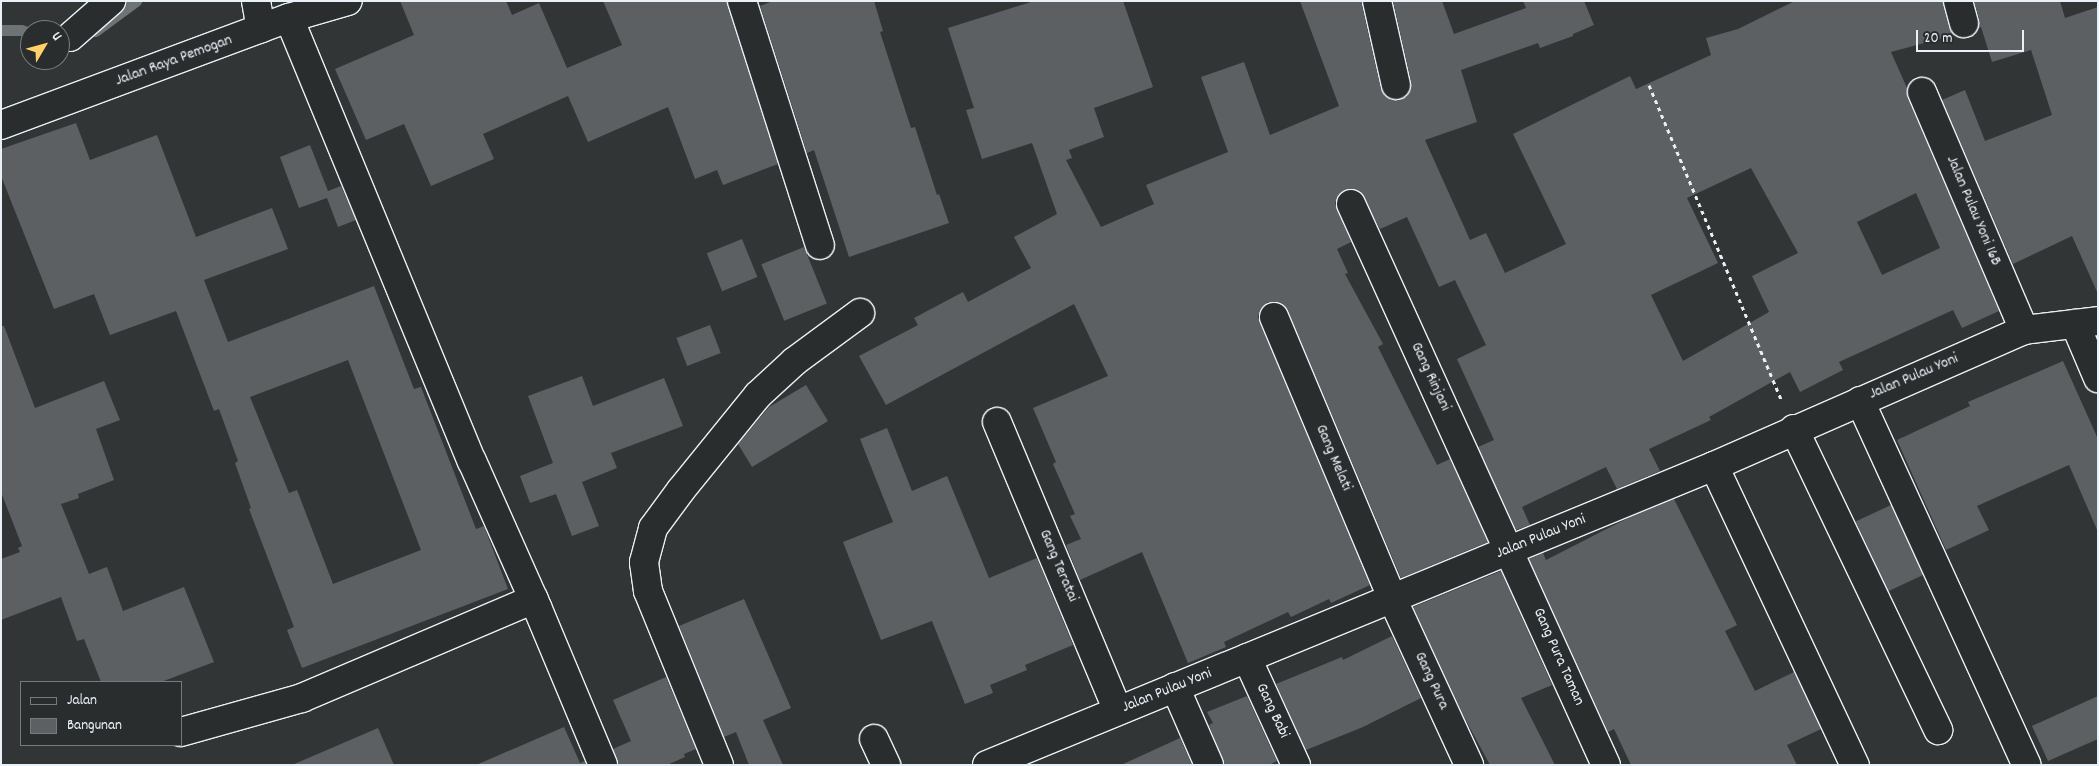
<!DOCTYPE html>
<style>
body{margin:0}
#map{position:relative;width:2099px;height:766px;overflow:hidden;background:#323536;font-family:Dekko,sans-serif}
div>[style]{position:absolute}
.stream>*{height:11px;margin:-5.5px;padding:0 5.5px;transform-origin:5.5px;border-radius:5.5px;background:#6e7376}
.building>*{inset:0;background:#5c6063;transform-origin:0 0}
.path>*{height:3px;margin-top:-1.5px;transform-origin:0;background:repeating-linear-gradient(90deg,#e8f1f8 0 4px,transparent 0 8px)}
.roads{filter:drop-shadow(1px 0 #e8f1f8) drop-shadow(-1px 0 #e8f1f8) drop-shadow(0 1px #e8f1f8) drop-shadow(0 -1px #e8f1f8)}
.minor>*{height:28px;margin:-14px;padding:0 14px;transform-origin:14px;border-radius:14px;background:#2a2d2e}
.tertiary>*{height:28px;margin:-14px;padding:0 14px;transform-origin:14px;border-radius:14px;background:#2a2d2e}
span{translate:-50% -50%;white-space:nowrap;text-align:center;line-height:1.15;-webkit-text-stroke:4px #2a2d2e;paint-order:stroke}
.street-label{font-size:16px;color:#e8f1f8}
.frame{position:absolute;inset:0;border:2px solid #e8f1f8;pointer-events:none}
.legend{position:absolute;left:20px;top:681px;width:162px;height:65px;box-sizing:border-box;background:#2a2d2e;border:1px solid #767b7f;margin:0;padding:6px 9px;list-style:none;font-size:15px;color:#e8f1f8}
.legend li{display:flex;align-items:center;gap:10px;height:25px}
.legend b{width:25px;border:1px solid #767b7f}
.north{position:absolute;left:20px;top:20px;width:50px;height:50px;box-sizing:border-box;background:#2a2d2e;border:1px solid #767b7f;border-radius:50%;rotate:53deg;font-size:14px;font-weight:700;line-height:20px;text-align:center;color:#e8f1f8}
.north::after{content:'';display:block;margin:auto;width:18px;height:22px;background:#ffd166;clip-path:polygon(50% 0,100% 100%,50% 72%,0 100%)}
.scale{position:absolute;left:1916px;top:30px;width:108px;height:22px;box-sizing:border-box;border:2px solid #e8f1f8;border-top:0;padding-left:6px;font-size:15px;line-height:18px;white-space:nowrap;color:#e8f1f8;-webkit-text-stroke:4px #2a2d2e;paint-order:stroke}
</style>
<div id="map">
<div class="stream">
<i style="left:1px;top:30px;width:20px"></i>
<i style="left:21px;top:30px;width:9px;rotate:18deg"></i>
<i style="left:95px;top:31px;width:51px;rotate:-36.2deg"></i>
</div>
<div class="building">
<i style="clip-path:polygon(400px 1px,506px 1px,512px 15px,539px 3px,567px 68px,622px 45px,603px 1px,727px 1px,778px 164px,723px 185px,717px 170px,695px 179px,668px 107px,588px 142px,568px 96px,483px 134px,494px 159px,431px 186px,404px 124px,366px 140px,335px 69px,414px 35px)"></i>
<i style="clip-path:polygon(773px 1px,874px 1px,883px 31px,880px 32px,911px 128px,915px 127px,937px 195px,939px 194px,949px 223px,849px 257px,814px 150px,807px 153px,760px 6px)"></i>
<i style="clip-path:polygon(evenodd,1034px 1px,1123px 1px,1153px 87px,1094px 108px,1104px 137px,1069px 150px,1072px 158px,1066px 160px,1101px 227px,1154px 204px,1146px 185px,1228px 152px,1201px 77px,1244px 62px,1270px 135px,1339px 106px,1300px 1px,1361px 1px,1381px 89px,1384px 95px,1391px 100px,1399px 100px,1407px 96px,1411px 90px,1411px 82px,1393px 1px,1442px 1px,1454px 34px,1526px 8px,1523px 1px,1584px 1px,1594px 25px,1573px 34px,1573px 36px,1540px 48px,1538px 43px,1461px 70px,1477px 122px,1425px 140px,1470px 240px,1486px 233px,1505px 273px,1566px 244px,1513px 134px,1630px 76px,1636px 89px,1711px 55px,1706px 38px,1738px 29px,1795px 1px,1943px 1px,1949px 27px,1954px 35px,1891px 52px,1907px 88px,1908px 98px,1999px 311px,1962px 328px,1953px 310px,1839px 362px,1843px 370px,1800px 392px,1790px 372px,1709px 417px,1711px 420px,1649px 449px,1660px 471px,1617px 489px,1606px 467px,1522px 507px,1530px 525px,1516px 530px,1478px 447px,1494px 440px,1457px 359px,1486px 345px,1455px 280px,1439px 287px,1407px 217px,1380px 229px,1360px 192px,1353px 189px,1345px 190px,1339px 195px,1335px 203px,1351px 242px,1337px 249px,1348px 273px,1345px 274px,1383px 344px,1378px 347px,1437px 465px,1450px 459px,1488px 542px,1401px 578px,1288px 311px,1283px 304px,1275px 302px,1268px 302px,1261px 308px,1258px 316px,1260px 323px,1370px 585px,1331px 603px,1329px 599px,1291px 617px,1288px 612px,1224px 642px,1226px 647px,1188px 663px,1142px 552px,1080px 580px,1066px 545px,1081px 539px,1070px 516px,1075px 514px,1053px 464px,1056px 462px,1033px 408px,1108px 376px,1074px 304px,886px 405px,859px 356px,918px 325px,914px 318px,963px 292px,968px 302px,1031px 268px,1014px 237px,1057px 214px,1032px 143px,982px 159px,966px 110px,974px 108px,948px 28px,1034px 1px,1751px 168px,1798px 253px,1752px 276px,1769px 312px,1683px 361px,1651px 295px,1718px 263px,1687px 198px,1751px 168px,1034px 1px,1916px 193px,1940px 248px,1882px 275px,1857px 222px,1916px 193px)"></i>
<i style="clip-path:polygon(1974px 1px,2060px 1px,2065px 18px,2098px 7px,2098px 294px,2072px 236px,2013px 264px,1942px 100px,1965px 90px,1985px 141px,2052px 115px,2031px 50px,1992px 62px,1981px 27px,1978px 28px,1979px 19px)"></i>
<i style="clip-path:polygon(evenodd,76px 123px,90px 160px,157px 135px,196px 237px,272px 208px,288px 249px,204px 280px,228px 342px,374px 286px,414px 389px,421px 387px,476px 529px,484px 526px,508px 589px,302px 668px,287px 630px,294px 627px,249px 509px,251px 508px,235px 463px,238px 461px,219px 409px,214px 411px,176px 311px,110px 335px,94px 294px,54px 309px,1px 176px,1px 149px,76px 123px,348px 360px,421px 550px,333px 584px,297px 490px,289px 493px,250px 397px,348px 360px)"></i>
<i style="clip-path:polygon(310px 145px,328px 191px,341px 186px,356px 220px,338px 227px,327px 198px,299px 208px,280px 157px)"></i>
<i style="left:742px;top:239px;width:41px;height:38px;rotate:68deg"></i>
<i style="left:804px;top:247px;width:61px;height:46px;rotate:68deg"></i>
<i style="left:710px;top:325px;width:30px;height:36px;rotate:69deg"></i>
<i style="clip-path:polygon(1px 326px,4px 326px,35px 408px,104px 381px,120px 420px,96px 429px,114px 480px,78px 494px,79px 498px,61px 504px,89px 574px,107px 567px,123px 611px,184px 587px,214px 662px,161px 682px,101px 682px,84px 639px,77px 641px,61px 597px,1px 620px,1px 559px,20px 552px,18px 548px,22px 546px,1px 492px)"></i>
<i style="clip-path:polygon(2063px 361px,2098px 439px,2098px 532px,2069px 465px,1977px 506px,1989px 530px,1946px 550px,1897px 440px,1970px 406px,1968px 402px)"></i>
<i style="clip-path:polygon(582px 376px,593px 406px,664px 378px,683px 426px,611px 453px,617px 468px,582px 482px,599px 526px,572px 536px,556px 494px,530px 503px,520px 476px,553px 463px,528px 396px)"></i>
<i style="clip-path:polygon(806px 385px,828px 421px,752px 467px,738px 444px,769px 407px)"></i>
<i style="clip-path:polygon(887px 428px,912px 491px,947px 476px,989px 578px,1037px 558px,1073px 645px,1025px 665px,1027px 670px,990px 685px,993px 693px,965px 704px,932px 621px,881px 640px,843px 542px,893px 522px,860px 439px)"></i>
<i style="clip-path:polygon(1674px 499px,1737px 625px,1725px 631px,1755px 691px,1794px 672px,1821px 729px,1787px 745px,1797px 765px,1631px 765px,1614px 729px,1608px 732px,1529px 559px,1543px 553px,1546px 560px,1630px 517px)"></i>
<i style="left:1891px;top:505px;width:77px;height:39px;rotate:65deg"></i>
<i style="clip-path:polygon(1501px 571px,1552px 685px,1521px 698px,1555px 765px,1490px 765px,1464px 717px,1413px 607px)"></i>
<i style="clip-path:polygon(744px 599px,791px 708px,763px 720px,783px 765px,749px 765px,736px 732px,724px 737px,679px 626px)"></i>
<i style="clip-path:polygon(1392px 636px,1421px 698px,1363px 727px,1306px 750px,1276px 684px,1342px 657px,1343px 660px)"></i>
<i style="clip-path:polygon(666px 677px,696px 749px,684px 754px,685px 757px,667px 765px,618px 765px,613px 749px,631px 741px,613px 700px)"></i>
<i style="clip-path:polygon(1247px 696px,1277px 761px,1269px 765px,1224px 765px,1209px 725px,1213px 723px,1207px 712px)"></i>
<i style="clip-path:polygon(2098px 696px,2098px 739px,2048px 761px,2032px 726px)"></i>
<i style="clip-path:polygon(564px 727px,580px 763px,585px 761px,586px 765px,476px 765px)"></i>
<i style="clip-path:polygon(378px 728px,394px 765px,292px 765px)"></i>
<i style="clip-path:polygon(1180px 738px,1192px 765px,1121px 765px)"></i>
</div>
<div class="path">
<i style="left:1649px;top:85px;width:341px;rotate:67.2deg"></i>
</div>
<div class="roads">
<div class="minor">
<i style="left:742px;top:1px;width:256px;rotate:72.3deg"></i>
<i style="left:1377px;top:1px;width:86px;rotate:77.3deg"></i>
<i style="left:1958px;top:1px;width:23px;rotate:75deg"></i>
<i style="left:289px;top:18px;width:479px;rotate:67.6deg"></i>
<i style="left:472px;top:461px;width:160px;rotate:66deg"></i>
<i style="left:537px;top:607px;width:171px;rotate:67.3deg"></i>
<i style="left:70px;top:37px;width:55px;rotate:-41.3deg"></i>
<i style="left:1922px;top:92px;width:259px;rotate:66.8deg"></i>
<i style="left:1351px;top:204px;width:616px;rotate:65.56deg"></i>
<i style="left:1274px;top:317px;width:305px;rotate:67.2deg"></i>
<i style="left:1392px;top:598px;width:184px;rotate:65.2deg"></i>
<i style="left:2075px;top:324px;width:59px;rotate:66.9deg"></i>
<i style="left:1860px;top:401px;width:400px;rotate:65.4deg"></i>
<i style="left:997px;top:422px;width:313px;rotate:67.3deg"></i>
<i style="left:1794px;top:429px;width:334px;rotate:64.4deg"></i>
<i style="left:1714px;top:466px;width:331px;rotate:64.8deg"></i>
<i style="left:1247px;top:658px;width:118px;rotate:65.4deg"></i>
<i style="left:1175px;top:687px;width:85px;rotate:66.4deg"></i>
<i style="left:181px;top:732px;width:126px;rotate:-15.7deg"></i>
<i style="left:302px;top:698px;width:252px;rotate:-23.1deg"></i>
<i style="left:874px;top:739px;width:29px;rotate:65deg"></i>
<i style="left:719px;top:765px;width:188px;rotate:-112.2deg"></i>
<i style="left:648px;top:591px;width:29px;rotate:-98deg"></i>
<i style="left:644px;top:562px;width:35px;rotate:-75deg"></i>
<i style="left:653px;top:528px;width:47px;rotate:-53.6deg"></i>
<i style="left:681px;top:490px;width:122px;rotate:-51deg"></i>
<i style="left:758px;top:395px;width:50px;rotate:-42.6deg"></i>
<i style="left:795px;top:361px;width:81px;rotate:-36.4deg"></i>
<i style="left:987px;top:765px;width:786px;rotate:-22.36deg"></i>
<i style="left:1714px;top:466px;width:339px;rotate:-23.7deg"></i>
<i style="left:2024px;top:330px;width:75px;rotate:-6.9deg"></i>
</div>
<div class="tertiary">
<i style="left:256px;top:1px;width:28px;rotate:80deg"></i>
<i style="left:1px;top:125px;width:307px;rotate:-20.4deg"></i>
<i style="left:289px;top:18px;width:61px;rotate:-16.1deg"></i>
</div>
</div>
<div class="street-label">
<span style="left:174px;top:61px;rotate:-20deg">Jalan Raya Pemogan</span>
<span style="left:1973px;top:211px;rotate:67deg">Jalan Pulau Yoni 16B</span>
<span style="left:1430px;top:377px;rotate:65deg">Gang Rinjani</span>
<span style="left:1914px;top:377px;rotate:-23deg">Jalan Pulau Yoni</span>
<span style="left:1333px;top:458px;rotate:67deg">Gang Melati</span>
<span style="left:1541px;top:537px;rotate:-22deg">Jalan Pulau Yoni</span>
<span style="left:1058px;top:566px;rotate:67deg">Gang Teratai</span>
<span style="left:1558px;top:657px;rotate:66deg">Gang Pura Taman</span>
<span style="left:1431px;top:681px;rotate:65deg">Gang Pura</span>
<span style="left:1167px;top:691px;rotate:-22deg">Jalan Pulau Yoni</span>
<span style="left:1272px;top:711px;rotate:65deg">Gang Babi</span>
</div>
<div class="frame"></div>
<ul class="legend">
<li><b style="height:6px;background:#2a2d2e"></b>Jalan</li>
<li><b style="height:14px;background:#5c6063"></b>Bangunan</li>
</ul>
<div class="north">U</div>
<div class="scale">20 m</div>
</div>
